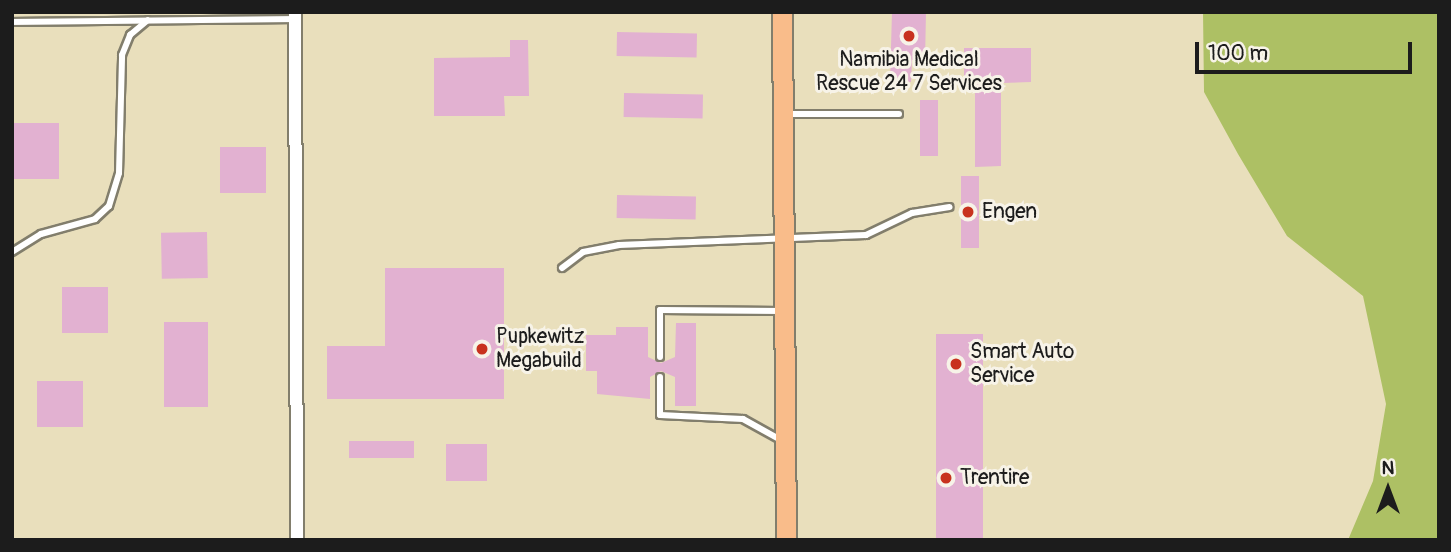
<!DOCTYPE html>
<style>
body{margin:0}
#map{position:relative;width:1451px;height:552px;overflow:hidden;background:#e9dfbc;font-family:Pangolin,sans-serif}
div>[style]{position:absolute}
.green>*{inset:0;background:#adc064}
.building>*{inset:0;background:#e2b1d1;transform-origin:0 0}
.roads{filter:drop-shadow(2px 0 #827e6c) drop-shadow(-2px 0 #827e6c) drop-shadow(0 2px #827e6c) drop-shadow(0 -2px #827e6c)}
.service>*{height:6px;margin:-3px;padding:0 3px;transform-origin:3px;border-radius:3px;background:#fff}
.minor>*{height:12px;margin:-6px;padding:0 6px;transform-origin:6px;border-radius:6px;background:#fff}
.trunk>*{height:19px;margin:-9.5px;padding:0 9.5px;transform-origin:9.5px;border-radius:9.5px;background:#f9bc8a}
.dots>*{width:19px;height:19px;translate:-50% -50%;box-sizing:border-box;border:4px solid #f7f3e8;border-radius:50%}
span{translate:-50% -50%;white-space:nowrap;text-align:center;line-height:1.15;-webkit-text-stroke:6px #f7f3e8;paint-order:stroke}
.poi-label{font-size:21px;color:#1c1c1c}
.left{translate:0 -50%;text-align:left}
.frame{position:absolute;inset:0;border:14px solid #1c1c1c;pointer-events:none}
.north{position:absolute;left:1353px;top:454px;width:70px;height:70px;-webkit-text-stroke:5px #f7f3e8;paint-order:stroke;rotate:0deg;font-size:19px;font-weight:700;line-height:28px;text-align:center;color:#1c1c1c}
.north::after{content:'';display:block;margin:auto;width:24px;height:32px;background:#1c1c1c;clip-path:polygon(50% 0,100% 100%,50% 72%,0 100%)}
.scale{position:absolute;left:1195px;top:42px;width:217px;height:32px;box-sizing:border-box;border:4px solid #1c1c1c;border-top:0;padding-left:9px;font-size:21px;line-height:24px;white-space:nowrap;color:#1c1c1c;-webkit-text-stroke:5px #f7f3e8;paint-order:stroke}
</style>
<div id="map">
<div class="green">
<i style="clip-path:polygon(1203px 12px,1439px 12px,1439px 540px,1348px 540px,1373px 481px,1386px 404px,1363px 296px,1287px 236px,1238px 154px,1204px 92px)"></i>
</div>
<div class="building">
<i style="clip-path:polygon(892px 12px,926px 12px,925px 61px,912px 60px,911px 82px,890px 81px)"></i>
<i style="left:617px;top:32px;width:80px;height:24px;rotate:1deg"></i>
<i style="clip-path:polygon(510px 40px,528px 40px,529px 96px,504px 96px,505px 116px,434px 116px,434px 58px,510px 57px)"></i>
<i style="clip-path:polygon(964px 48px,1031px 48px,1031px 82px,1001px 83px,1001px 166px,975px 167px,975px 83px,964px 83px)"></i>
<i style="left:624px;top:93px;width:79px;height:24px;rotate:1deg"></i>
<i style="left:920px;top:100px;width:18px;height:56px"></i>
<i style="left:12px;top:123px;width:47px;height:56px"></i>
<i style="left:266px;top:147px;width:46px;height:46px;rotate:90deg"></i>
<i style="left:961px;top:176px;width:18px;height:72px"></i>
<i style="left:617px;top:195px;width:79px;height:23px;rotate:1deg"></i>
<i style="left:207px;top:232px;width:46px;height:46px;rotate:89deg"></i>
<i style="clip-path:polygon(385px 268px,504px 268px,504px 399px,327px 399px,327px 346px,385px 346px)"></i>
<i style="left:62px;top:287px;width:46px;height:46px"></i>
<i style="left:164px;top:322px;width:44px;height:85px"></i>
<i style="clip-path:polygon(676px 323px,696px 323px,696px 406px,675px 406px,675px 377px,661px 371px,650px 377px,650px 399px,597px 394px,597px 371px,586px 371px,586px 335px,616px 335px,616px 327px,648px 327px,648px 357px,661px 363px,675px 357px)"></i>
<i style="left:936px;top:334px;width:47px;height:206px"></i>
<i style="left:37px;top:381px;width:46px;height:46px"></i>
<i style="left:414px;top:441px;width:17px;height:65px;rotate:90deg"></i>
<i style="left:446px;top:444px;width:41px;height:37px"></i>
</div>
<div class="roads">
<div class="service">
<i style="left:12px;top:22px;width:283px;rotate:-0.6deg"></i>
<i style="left:784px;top:114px;width:115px"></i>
<i style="left:12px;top:252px;width:34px;rotate:-32deg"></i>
<i style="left:41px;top:234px;width:56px;rotate:-15.5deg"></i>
<i style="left:95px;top:219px;width:19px;rotate:-43deg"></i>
<i style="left:109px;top:206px;width:34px;rotate:-73deg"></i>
<i style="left:119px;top:173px;width:118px;rotate:-88.5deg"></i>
<i style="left:122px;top:55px;width:22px;rotate:-68deg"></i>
<i style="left:130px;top:35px;width:23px;rotate:-40deg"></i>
<i style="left:562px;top:268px;width:26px;rotate:-37deg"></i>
<i style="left:583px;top:252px;width:37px;rotate:-11deg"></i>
<i style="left:619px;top:245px;width:247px;rotate:-2.3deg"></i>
<i style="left:866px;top:235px;width:51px;rotate:-25.6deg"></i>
<i style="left:912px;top:213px;width:38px;rotate:-9deg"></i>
<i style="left:660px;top:357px;width:47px;rotate:-90deg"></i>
<i style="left:660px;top:310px;width:122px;rotate:0.5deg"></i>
<i style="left:660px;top:377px;width:38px;rotate:90deg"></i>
<i style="left:660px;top:415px;width:83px;rotate:2.8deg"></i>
<i style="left:743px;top:419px;width:43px;rotate:28.9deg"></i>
</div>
<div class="minor">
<i style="left:295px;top:12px;width:528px;rotate:89.78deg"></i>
</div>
<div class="trunk">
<i style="left:782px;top:12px;width:528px;rotate:89.57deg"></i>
</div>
</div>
<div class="dots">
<i style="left:909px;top:36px;background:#c8321e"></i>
<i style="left:968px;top:212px;background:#c8321e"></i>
<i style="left:482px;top:349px;background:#c8321e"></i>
<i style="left:956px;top:364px;background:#c8321e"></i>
<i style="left:946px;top:478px;background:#c8321e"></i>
</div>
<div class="poi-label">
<span style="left:909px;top:72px">Namibia Medical<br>Rescue 24 7 Services</span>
<span class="left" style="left:982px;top:212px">Engen</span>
<span class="left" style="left:496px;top:349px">Pupkewitz<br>Megabuild</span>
<span class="left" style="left:970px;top:364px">Smart Auto<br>Service</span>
<span class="left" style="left:960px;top:478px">Trentire</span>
</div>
<div class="frame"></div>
<div class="north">N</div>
<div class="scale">100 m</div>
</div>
